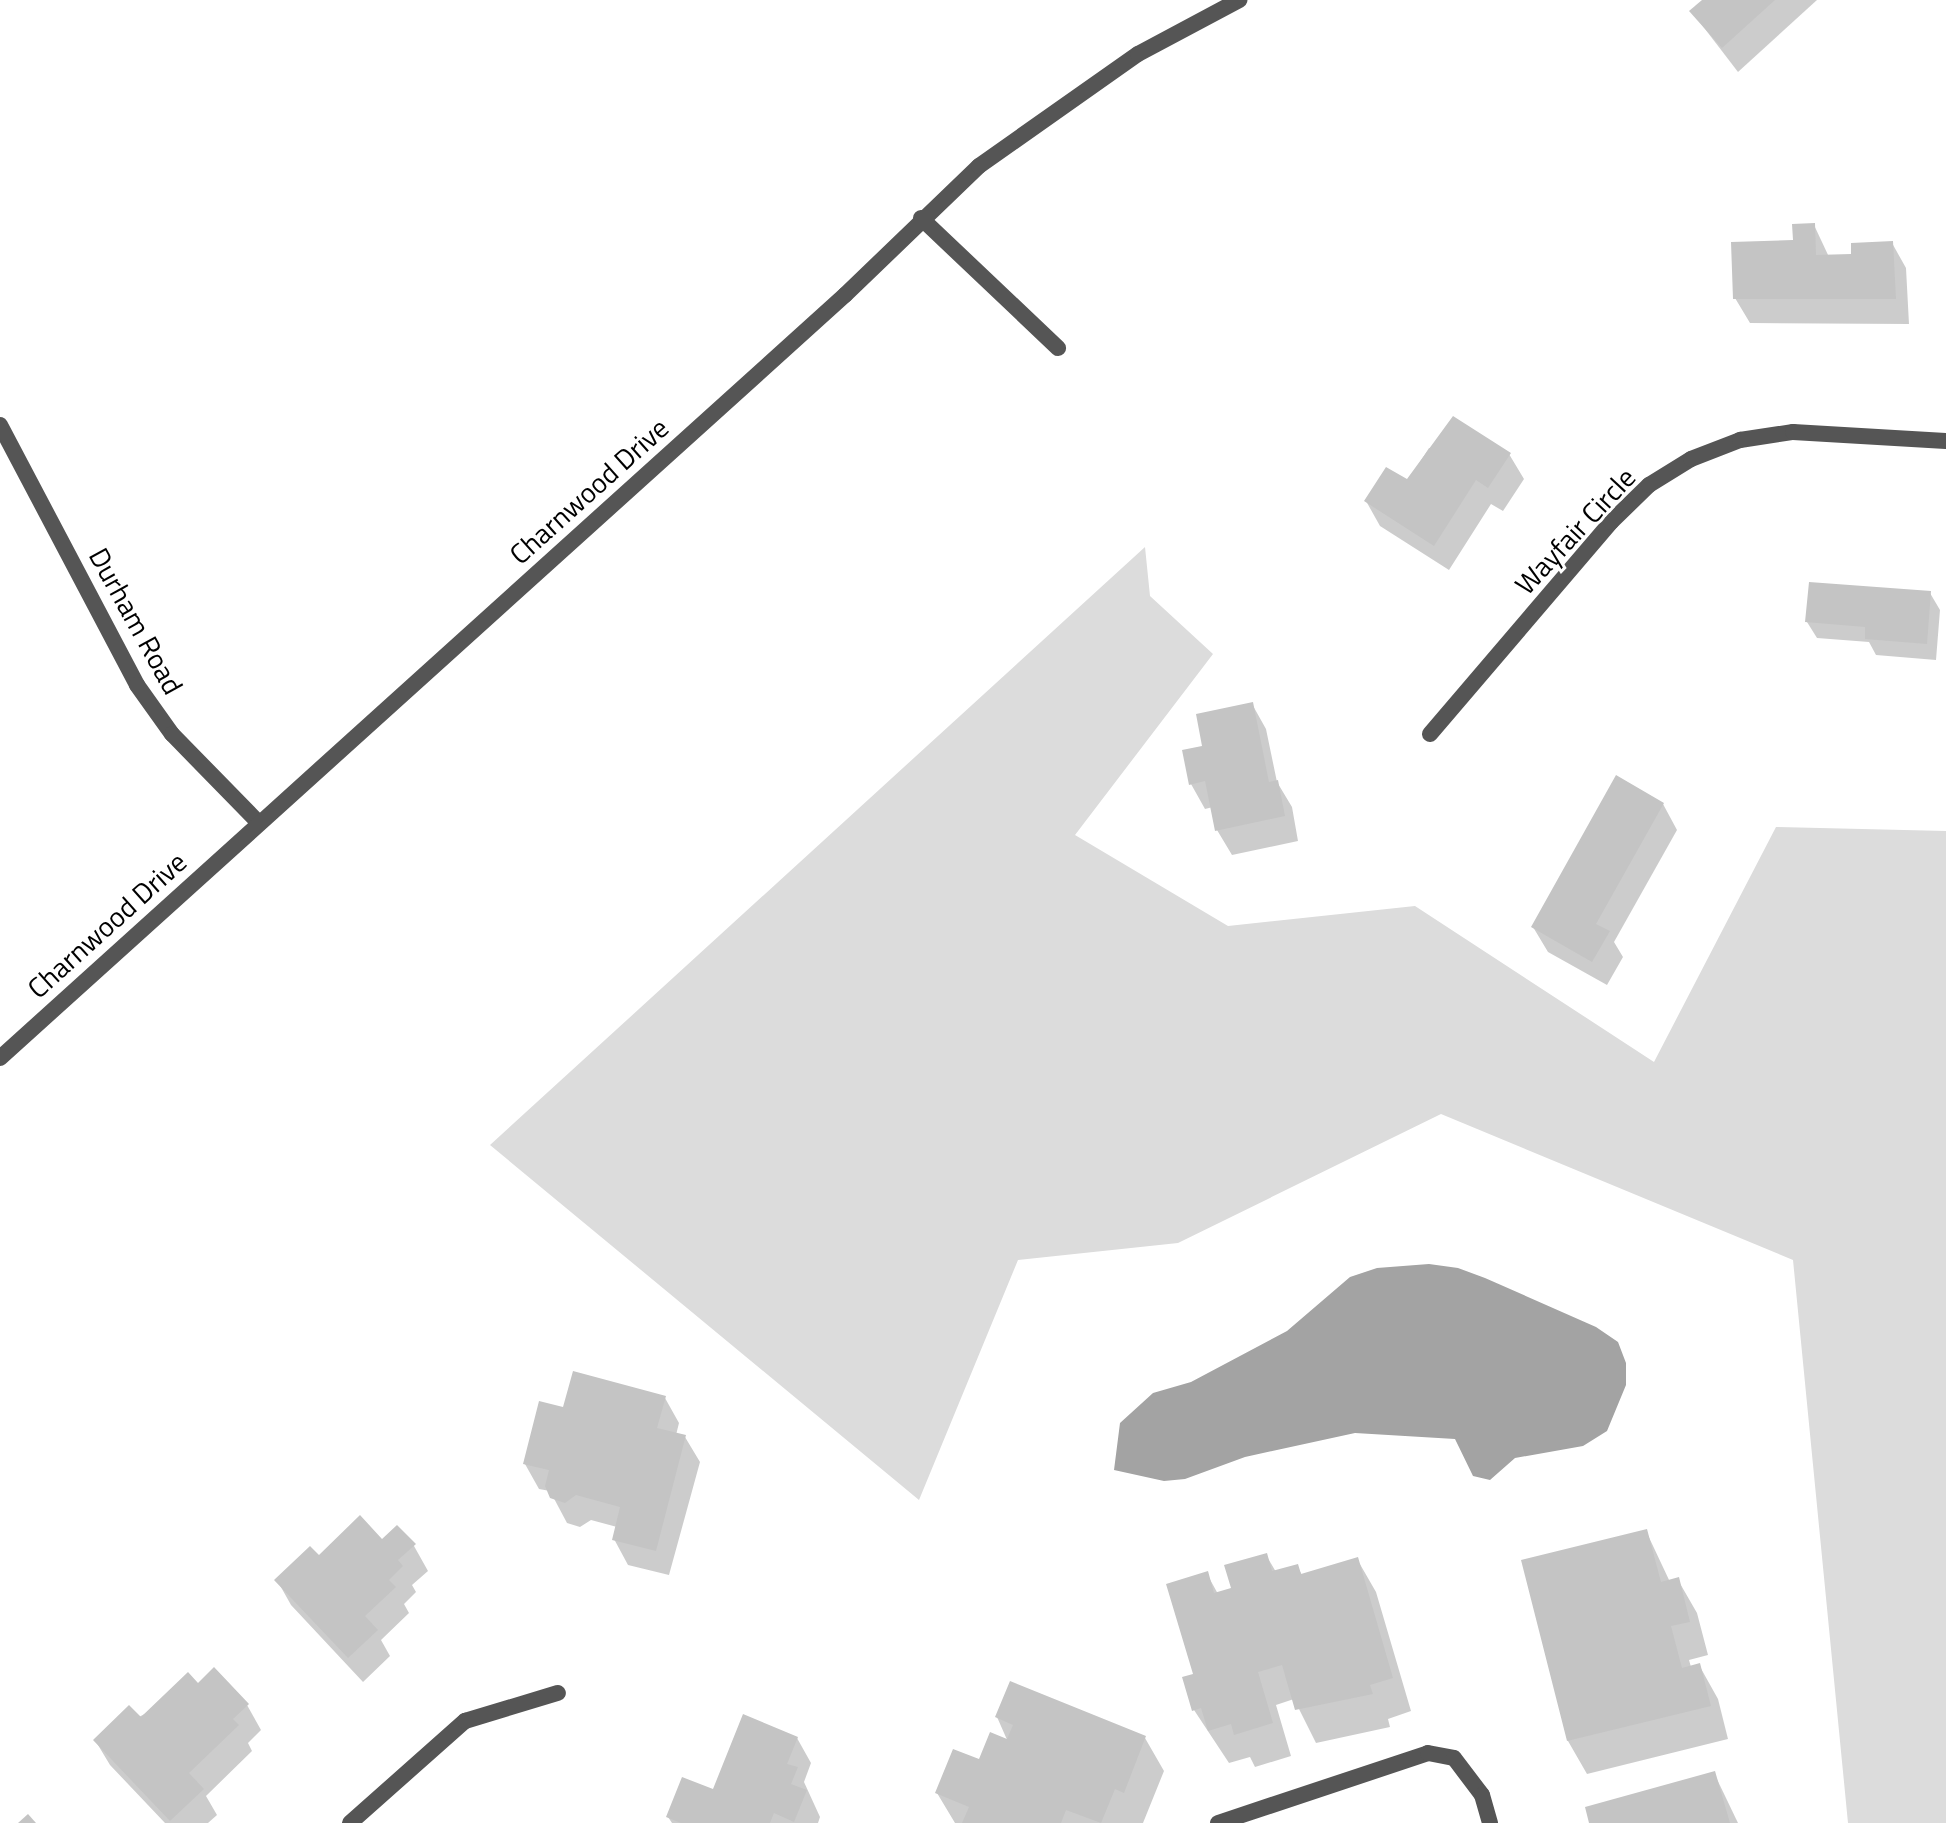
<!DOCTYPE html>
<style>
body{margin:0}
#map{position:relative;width:1946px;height:1823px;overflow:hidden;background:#fff;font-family:"Titillium Web",sans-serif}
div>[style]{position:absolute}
.green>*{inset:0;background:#dcdcdc}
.water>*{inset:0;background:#a3a3a3}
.shadow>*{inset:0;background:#0003}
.building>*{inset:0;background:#c4c4c4}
.street>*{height:16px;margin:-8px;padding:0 8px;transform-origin:8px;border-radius:8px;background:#555}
span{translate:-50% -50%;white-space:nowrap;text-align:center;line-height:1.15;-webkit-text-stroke:6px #fff;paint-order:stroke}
.street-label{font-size:28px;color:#000}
</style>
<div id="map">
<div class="green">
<i style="clip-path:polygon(1145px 547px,1150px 596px,1213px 654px,1075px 835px,1228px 926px,1415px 906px,1654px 1062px,1776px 827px,1946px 831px,1946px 1823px,1848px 1823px,1793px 1260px,1441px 1114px,1178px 1243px,1018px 1260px,919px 1500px,490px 1145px)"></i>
</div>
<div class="water">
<i style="clip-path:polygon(1429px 1264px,1458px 1268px,1485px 1278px,1596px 1327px,1618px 1342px,1626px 1363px,1626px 1385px,1607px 1431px,1583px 1446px,1515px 1458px,1490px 1480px,1473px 1476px,1455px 1439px,1355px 1433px,1245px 1457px,1185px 1479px,1164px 1481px,1114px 1470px,1120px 1423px,1153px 1393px,1191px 1382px,1287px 1331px,1350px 1277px,1377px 1268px)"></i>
</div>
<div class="shadow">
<i style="clip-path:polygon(1705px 0,1817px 0,1738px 72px,1692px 12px)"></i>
<i style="clip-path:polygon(1814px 225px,1829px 257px,1853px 256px,1892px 243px,1906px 268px,1909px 324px,1750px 323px,1735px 298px)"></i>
<i style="clip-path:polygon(1429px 448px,1509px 454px,1524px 479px,1503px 511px,1491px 504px,1449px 570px,1380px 526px,1366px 501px,1407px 482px)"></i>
<i style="clip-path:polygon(1930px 593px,1940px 610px,1936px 660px,1876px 655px,1869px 642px,1817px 638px,1807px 622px)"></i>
<i style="clip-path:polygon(1252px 704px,1266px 729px,1277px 782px,1292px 807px,1298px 841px,1232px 855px,1217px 830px,1213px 807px,1205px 809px,1191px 784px,1204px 747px)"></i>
<i style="clip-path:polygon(1663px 804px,1677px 830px,1614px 942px,1623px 957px,1607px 985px,1548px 952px,1533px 927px)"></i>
<i style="clip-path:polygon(665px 1398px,679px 1423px,676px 1435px,685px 1437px,700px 1462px,669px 1575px,628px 1565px,614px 1539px,617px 1527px,591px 1520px,580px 1527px,567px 1523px,550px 1491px,539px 1489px,525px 1464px,564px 1410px)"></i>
<i style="clip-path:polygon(1646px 1531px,1670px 1582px,1678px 1580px,1697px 1613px,1708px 1655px,1689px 1660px,1691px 1667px,1699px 1665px,1718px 1699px,1728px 1739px,1587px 1774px,1568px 1741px,1523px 1561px)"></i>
<i style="clip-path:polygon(382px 1542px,414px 1546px,428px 1571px,412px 1585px,416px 1592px,404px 1604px,409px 1613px,381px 1640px,390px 1656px,363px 1682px,291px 1605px,277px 1580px,319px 1557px)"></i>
<i style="clip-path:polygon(1266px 1555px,1276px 1572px,1297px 1566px,1302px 1575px,1357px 1559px,1376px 1592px,1411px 1711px,1388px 1719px,1390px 1727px,1316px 1743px,1294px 1699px,1276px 1705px,1291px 1756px,1255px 1767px,1250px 1757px,1229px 1763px,1194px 1710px,1207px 1574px,1218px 1594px,1233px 1590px)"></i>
<i style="clip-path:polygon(198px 1686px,247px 1705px,261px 1730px,248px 1743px,252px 1751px,206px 1796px,217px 1815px,208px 1823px,165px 1823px,110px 1765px,95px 1740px)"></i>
<i style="clip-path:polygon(997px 1717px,1145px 1738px,1164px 1771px,1143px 1823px,955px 1823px,937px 1793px,1008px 1742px)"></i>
<i style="clip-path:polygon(797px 1738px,811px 1763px,804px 1782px,820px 1817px,818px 1823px,672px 1823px,668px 1817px)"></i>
<i style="clip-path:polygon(1714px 1773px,1738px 1823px,1591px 1823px)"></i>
</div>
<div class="building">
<i style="clip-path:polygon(1702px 0,1775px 0,1722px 48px,1689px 11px)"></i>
<i style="clip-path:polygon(1815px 223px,1816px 255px,1851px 254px,1851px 243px,1893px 241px,1896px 299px,1733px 299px,1731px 242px,1793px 240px,1792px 224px)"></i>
<i style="clip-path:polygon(1453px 416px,1511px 453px,1488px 488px,1476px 480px,1434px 546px,1364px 501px,1386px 467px,1407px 479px)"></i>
<i style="clip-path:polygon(1809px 582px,1931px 591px,1927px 644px,1865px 639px,1865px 627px,1805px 622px)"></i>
<i style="clip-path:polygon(1253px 702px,1269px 782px,1278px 780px,1285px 816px,1215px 831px,1205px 781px,1189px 785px,1182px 750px,1202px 746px,1196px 714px)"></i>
<i style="clip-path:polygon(1616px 775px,1664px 803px,1596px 924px,1610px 931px,1592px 962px,1531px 927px)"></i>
<i style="clip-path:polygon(573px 1371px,666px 1396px,657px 1428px,686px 1435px,656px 1551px,612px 1540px,620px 1507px,576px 1495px,565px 1503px,550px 1498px,545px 1486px,549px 1470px,523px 1464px,539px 1401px,563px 1407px)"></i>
<i style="clip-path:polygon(360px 1515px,382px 1539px,397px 1525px,416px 1544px,398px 1560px,403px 1566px,389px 1580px,396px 1587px,365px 1616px,378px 1630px,348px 1658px,274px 1580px,310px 1546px,319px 1555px)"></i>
<i style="clip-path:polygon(1647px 1529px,1661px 1582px,1679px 1577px,1690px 1622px,1671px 1626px,1682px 1668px,1700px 1663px,1711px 1706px,1567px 1741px,1521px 1560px)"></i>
<i style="clip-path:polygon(1267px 1553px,1272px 1571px,1298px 1564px,1301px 1574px,1358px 1557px,1393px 1678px,1370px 1685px,1373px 1694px,1295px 1710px,1282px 1665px,1258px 1672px,1273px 1723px,1234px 1735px,1231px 1724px,1208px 1731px,1201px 1708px,1192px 1711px,1182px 1677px,1193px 1674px,1166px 1584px,1208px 1571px,1214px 1593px,1231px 1588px,1224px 1565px)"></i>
<i style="clip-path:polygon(214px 1667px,249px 1704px,233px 1719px,239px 1725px,189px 1773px,204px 1789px,170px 1821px,93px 1740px,129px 1705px,141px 1717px,188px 1672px,198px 1683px)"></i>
<i style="clip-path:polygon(1010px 1681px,1146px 1736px,1124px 1793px,1115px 1789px,1101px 1823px,1066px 1810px,1061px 1823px,962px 1823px,969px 1807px,935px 1793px,953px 1749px,979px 1759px,990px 1732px,1007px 1739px,1013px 1725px,995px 1717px)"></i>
<i style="clip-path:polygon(743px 1714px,798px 1737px,787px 1764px,798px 1767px,791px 1784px,807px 1790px,794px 1822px,774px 1813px,770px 1823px,681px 1823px,666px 1817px,682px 1777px,713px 1789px)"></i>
<i style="clip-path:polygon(1715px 1771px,1730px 1823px,1589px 1823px,1585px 1807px)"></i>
<i style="clip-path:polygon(28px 1814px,36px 1823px,18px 1823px)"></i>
</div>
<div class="street">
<i style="left:921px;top:218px;width:189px;rotate:43.5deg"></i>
<i style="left:0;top:425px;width:294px;rotate:62.2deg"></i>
<i style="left:137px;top:685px;width:60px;rotate:54.5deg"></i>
<i style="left:172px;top:734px;width:123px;rotate:45.7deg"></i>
<i style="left:1430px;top:734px;width:279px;rotate:-49.5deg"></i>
<i style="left:1611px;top:522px;width:53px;rotate:-44.2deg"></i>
<i style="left:1649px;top:485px;width:49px;rotate:-31.8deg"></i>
<i style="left:1691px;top:459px;width:53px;rotate:-21.2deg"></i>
<i style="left:1740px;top:440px;width:54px;rotate:-8.6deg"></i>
<i style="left:1793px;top:432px;width:153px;rotate:3.4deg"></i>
<i style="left:0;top:1058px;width:1139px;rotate:-42.08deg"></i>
<i style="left:845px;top:295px;width:186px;rotate:-43.9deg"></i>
<i style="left:979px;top:166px;width:194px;rotate:-35.2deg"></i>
<i style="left:1138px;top:54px;width:115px;rotate:-28.1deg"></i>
<i style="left:350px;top:1823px;width:154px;rotate:-41.6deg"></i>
<i style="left:465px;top:1721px;width:97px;rotate:-16.8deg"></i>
<i style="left:1218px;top:1823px;width:221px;rotate:-18.4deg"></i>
<i style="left:1428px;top:1753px;width:26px;rotate:11deg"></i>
<i style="left:1454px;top:1758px;width:46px;rotate:52.9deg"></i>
<i style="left:1482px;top:1795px;width:29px;rotate:74deg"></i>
</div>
<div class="street-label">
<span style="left:589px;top:491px;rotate:-42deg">Charnwood Drive</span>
<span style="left:1575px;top:531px;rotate:-47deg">Wayfair Circle</span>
<span style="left:136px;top:621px;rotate:61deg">Durham Road</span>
<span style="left:107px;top:925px;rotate:-42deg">Charnwood Drive</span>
</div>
</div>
